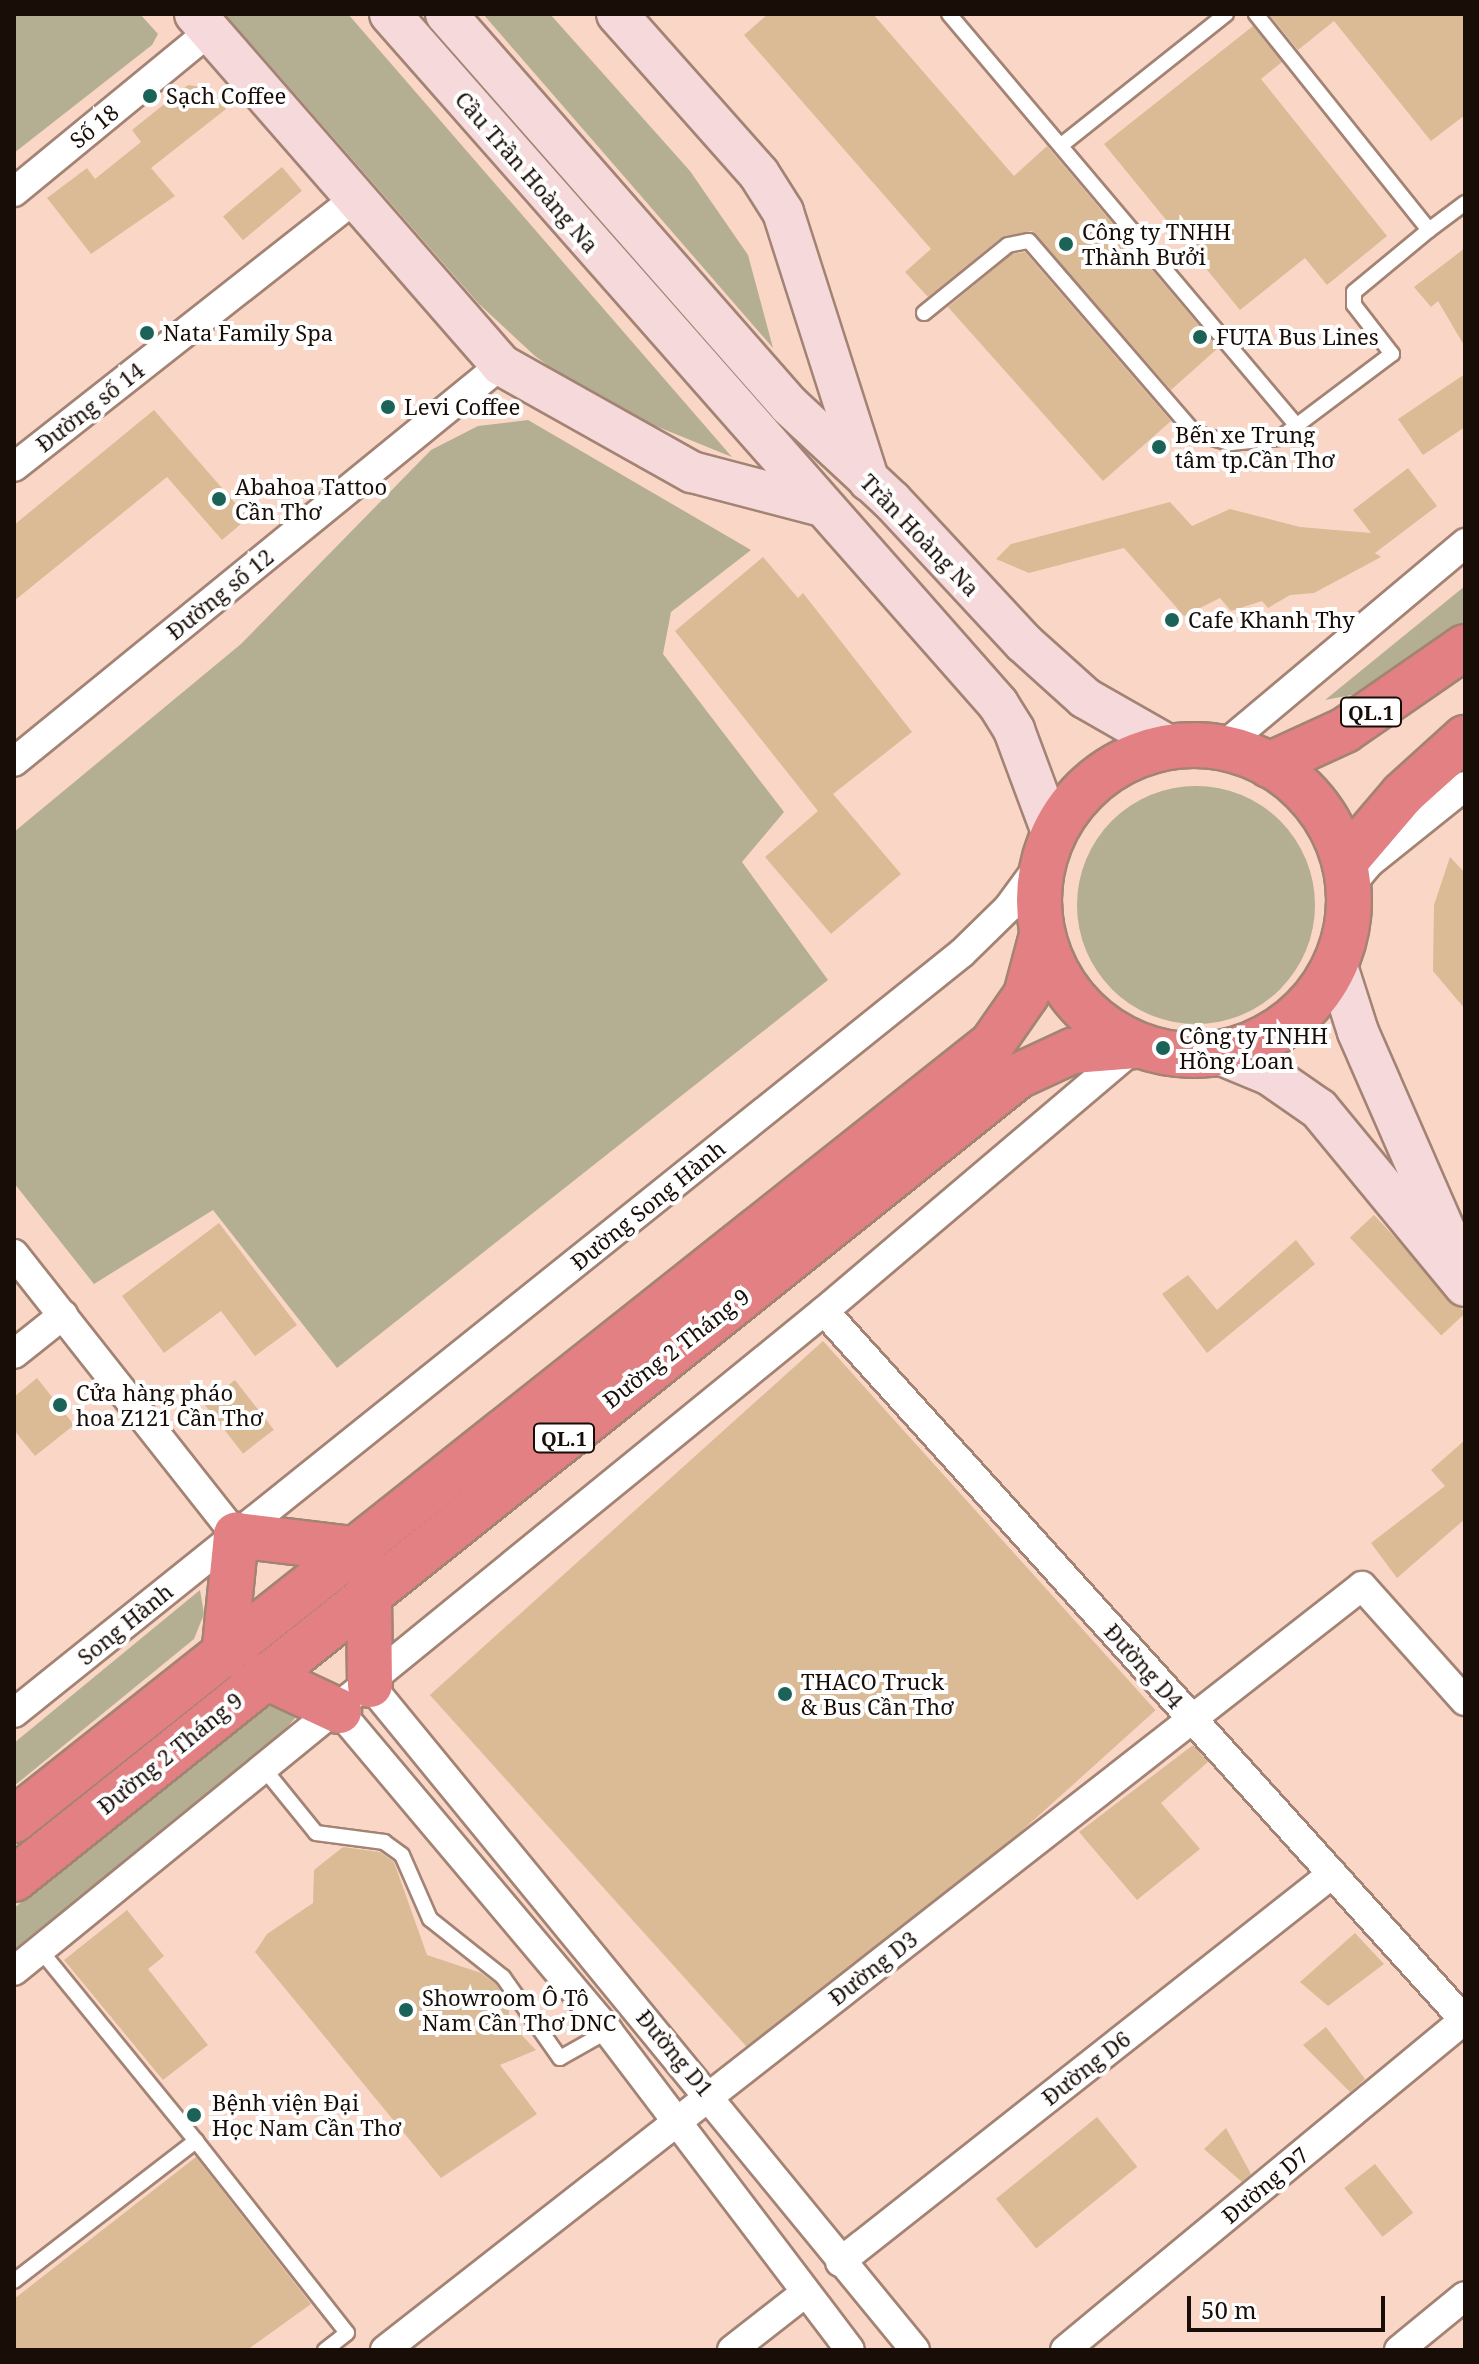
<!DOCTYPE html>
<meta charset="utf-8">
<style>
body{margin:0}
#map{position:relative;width:1479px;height:2364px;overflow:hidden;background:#fad6c6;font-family:"Noto Serif",serif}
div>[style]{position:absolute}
.green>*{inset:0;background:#b4af92}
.round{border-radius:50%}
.building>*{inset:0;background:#dbbb95;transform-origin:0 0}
.roads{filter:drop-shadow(2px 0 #a38374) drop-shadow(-2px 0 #a38374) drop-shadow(0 2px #a38374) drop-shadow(0 -2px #a38374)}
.lane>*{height:14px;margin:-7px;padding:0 7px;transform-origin:7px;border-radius:7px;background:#fff}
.street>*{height:28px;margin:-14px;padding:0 14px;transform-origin:14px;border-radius:14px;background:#fff}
.secondary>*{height:40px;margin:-20px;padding:0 20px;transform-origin:20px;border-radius:20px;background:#f6d9da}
.highway>*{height:44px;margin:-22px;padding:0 22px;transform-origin:22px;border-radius:22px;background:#e28083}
.highway>.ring{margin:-22px;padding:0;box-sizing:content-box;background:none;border:44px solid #e28083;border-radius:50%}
.dots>*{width:22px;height:22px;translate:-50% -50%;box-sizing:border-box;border:4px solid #fff;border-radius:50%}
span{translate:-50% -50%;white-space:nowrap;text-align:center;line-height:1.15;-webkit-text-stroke:8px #fff;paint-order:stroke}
.shield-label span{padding:2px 6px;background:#fff;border:2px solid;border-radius:6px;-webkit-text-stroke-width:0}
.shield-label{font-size:20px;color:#180d07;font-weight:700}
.poi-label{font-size:22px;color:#180d07}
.left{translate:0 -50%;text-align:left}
.street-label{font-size:22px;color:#180d07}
.frame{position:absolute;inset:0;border:16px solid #180d07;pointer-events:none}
.scale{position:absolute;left:1187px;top:2296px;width:198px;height:36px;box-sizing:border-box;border:4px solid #180d07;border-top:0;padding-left:10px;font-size:24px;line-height:28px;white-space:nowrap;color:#180d07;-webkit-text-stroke:6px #fff;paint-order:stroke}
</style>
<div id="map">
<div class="green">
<i style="clip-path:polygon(14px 14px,140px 14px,158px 34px,152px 45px,14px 153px)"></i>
<i style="clip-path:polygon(225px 14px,348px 14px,732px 457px,599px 403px,535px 356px,479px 304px)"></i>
<i style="clip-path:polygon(483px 14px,550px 14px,690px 171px,748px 255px,773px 348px)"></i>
<i style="clip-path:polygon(528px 420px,751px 550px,671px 612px,663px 654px,784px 812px,742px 862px,828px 980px,337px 1368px,213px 1210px,94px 1284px,14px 1183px,14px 832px,241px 644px,431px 450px,478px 426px)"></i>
<i style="clip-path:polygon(1465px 586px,1465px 626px,1373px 691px,1325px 700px)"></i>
<i class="round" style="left:1077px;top:786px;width:238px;height:238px"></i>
<i style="clip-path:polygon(200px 1590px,204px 1614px,194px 1639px,14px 1786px,14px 1743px)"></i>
<i style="clip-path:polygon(277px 1700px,292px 1707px,296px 1717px,278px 1738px,14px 1951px,14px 1908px)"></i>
</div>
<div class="building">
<i style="clip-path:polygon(768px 14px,873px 14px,1014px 176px,1047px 146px,1218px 348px,1171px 390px,1032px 231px,1002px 237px,928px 297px,905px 272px,931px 249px,744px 35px)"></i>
<i style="clip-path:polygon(1269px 14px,1465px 14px,1465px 115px,1431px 141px,1334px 21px,1298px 50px)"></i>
<i style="clip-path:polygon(1253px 26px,1282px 62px,1261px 79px,1387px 236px,1327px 285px,1305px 258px,1240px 310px,1104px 144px)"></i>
<i style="clip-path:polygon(188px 85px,209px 88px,226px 109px,151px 168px,175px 196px,91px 254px,47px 198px,87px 168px,95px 179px,141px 142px,132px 130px)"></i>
<i style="left:282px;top:167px;width:31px;height:77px;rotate:50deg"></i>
<i style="clip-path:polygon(1465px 248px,1465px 347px,1438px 301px,1431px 307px,1414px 287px)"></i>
<i style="clip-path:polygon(1025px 252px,1171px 421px,1103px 481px,948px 307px,1012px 254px)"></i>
<i style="clip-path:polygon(1465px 374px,1465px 427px,1423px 455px,1398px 419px)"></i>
<i style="clip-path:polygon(154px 410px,248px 518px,222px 540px,167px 477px,14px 601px,14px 525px)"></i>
<i style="clip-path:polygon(1408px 468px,1437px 506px,1375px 553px,1381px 557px,1314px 593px,1290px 595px,1268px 608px,1262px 601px,1231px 611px,1220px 598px,1184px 616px,1124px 548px,1029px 573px,996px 559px,1011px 544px,1170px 502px,1192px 526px,1230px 509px,1300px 527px,1371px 533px,1353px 510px)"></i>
<i style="clip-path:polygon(763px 557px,798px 598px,803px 593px,912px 732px,833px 794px,901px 874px,831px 934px,765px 857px,818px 811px,675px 631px)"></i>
<i style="clip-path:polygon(1450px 857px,1465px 873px,1465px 1009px,1433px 971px,1434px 905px)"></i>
<i style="left:1374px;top:1215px;width:134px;height:33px;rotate:47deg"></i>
<i style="clip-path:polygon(219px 1223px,297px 1325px,255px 1356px,221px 1311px,164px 1353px,122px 1296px)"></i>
<i style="clip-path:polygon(1296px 1240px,1315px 1264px,1207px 1353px,1162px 1294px,1188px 1275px,1217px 1310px)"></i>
<i style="left:823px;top:1341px;width:497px;height:529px;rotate:48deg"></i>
<i style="clip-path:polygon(37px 1378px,74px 1425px,35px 1456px,14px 1430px,14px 1397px)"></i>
<i style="left:235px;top:1380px;width:63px;height:39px;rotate:52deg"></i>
<i style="clip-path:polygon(1465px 1440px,1465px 1519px,1397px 1578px,1371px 1543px,1445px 1486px,1431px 1470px)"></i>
<i style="clip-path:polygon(1193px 1745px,1208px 1762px,1161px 1803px,1200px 1849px,1137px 1900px,1079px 1832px)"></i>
<i style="clip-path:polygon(343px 1847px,380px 1852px,394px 1862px,427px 1955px,481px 1973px,496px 1984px,509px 2003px,509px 2022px,536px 2050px,500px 2065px,537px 2114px,441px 2178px,255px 1952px,267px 1934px,313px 1903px,314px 1870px)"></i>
<i style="clip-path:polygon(127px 1910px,164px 1956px,148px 1969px,208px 2045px,163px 2080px,64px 1960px)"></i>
<i style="clip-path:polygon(1355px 1933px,1384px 1964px,1328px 2006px,1300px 1982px)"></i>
<i style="clip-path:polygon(1326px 2027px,1365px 2079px,1350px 2092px,1303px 2045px)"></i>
<i style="left:1097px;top:2117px;width:64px;height:130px;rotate:51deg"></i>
<i style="clip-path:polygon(1226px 2128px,1251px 2174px,1242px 2182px,1204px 2149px)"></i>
<i style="clip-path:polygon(196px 2157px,311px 2304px,247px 2350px,14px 2350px,14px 2299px)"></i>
<i style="left:1375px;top:2164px;width:62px;height:39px;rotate:52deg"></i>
</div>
<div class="roads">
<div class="lane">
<i style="left:949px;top:14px;width:539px;rotate:49.81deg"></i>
<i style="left:1064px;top:143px;width:207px;rotate:-38.5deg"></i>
<i style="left:1429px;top:230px;width:45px;rotate:-36.9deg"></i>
<i style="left:924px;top:313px;width:108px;rotate:-39deg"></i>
<i style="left:1008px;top:245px;width:21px;rotate:-11deg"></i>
<i style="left:1029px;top:241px;width:254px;rotate:49.2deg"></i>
<i style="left:1195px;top:433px;width:37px;rotate:16deg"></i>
<i style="left:1231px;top:443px;width:49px;rotate:-5.8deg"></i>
<i style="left:1280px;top:438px;width:140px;rotate:-36.9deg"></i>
<i style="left:1392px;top:354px;width:62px;rotate:-127.8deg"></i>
<i style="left:1354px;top:305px;width:13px;rotate:-90deg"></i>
<i style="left:1354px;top:292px;width:97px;rotate:-39.6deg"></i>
<i style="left:1429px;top:230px;width:277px;rotate:-128.7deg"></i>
<i style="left:265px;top:1770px;width:81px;rotate:51deg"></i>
<i style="left:316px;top:1833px;width:69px;rotate:7.5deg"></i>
<i style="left:384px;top:1842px;width:22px;rotate:36deg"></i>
<i style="left:402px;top:1855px;width:70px;rotate:66.4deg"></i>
<i style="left:430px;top:1919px;width:93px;rotate:38.5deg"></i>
<i style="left:503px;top:1977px;width:99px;rotate:54.9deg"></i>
<i style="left:560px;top:2058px;width:55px;rotate:-29.4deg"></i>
<i style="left:196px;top:2141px;width:244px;rotate:51.8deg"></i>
<i style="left:347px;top:2333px;width:28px;rotate:142deg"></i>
<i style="left:14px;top:2281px;width:230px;rotate:-37.6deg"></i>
<i style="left:196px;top:2141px;width:247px;rotate:-129.2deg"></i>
</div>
<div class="street">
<i style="left:14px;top:192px;width:255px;rotate:-39.4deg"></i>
<i style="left:14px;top:467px;width:433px;rotate:-38.2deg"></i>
<i style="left:1221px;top:748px;width:319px;rotate:-40deg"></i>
<i style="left:14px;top:762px;width:628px;rotate:-39.19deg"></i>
<i style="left:1349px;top:887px;width:31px;rotate:-50deg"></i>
<i style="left:1369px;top:863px;width:123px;rotate:-38.7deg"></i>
<i style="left:14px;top:1254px;width:358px;rotate:51.7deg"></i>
<i style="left:824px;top:1311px;width:957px;rotate:47.92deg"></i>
<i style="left:14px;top:1354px;width:63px;rotate:-38.5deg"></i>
<i style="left:370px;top:1685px;width:860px;rotate:50.66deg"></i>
<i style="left:339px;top:1711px;width:418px;rotate:49.9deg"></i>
<i style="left:608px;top:2031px;width:400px;rotate:52.8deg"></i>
<i style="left:14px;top:1713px;width:1215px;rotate:-38.72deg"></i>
<i style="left:962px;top:953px;width:64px;rotate:-44.4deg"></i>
<i style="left:1008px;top:908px;width:61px;rotate:-53.7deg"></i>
<i style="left:14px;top:1971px;width:1045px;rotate:-39.17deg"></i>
<i style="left:824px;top:1311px;width:409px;rotate:-40.3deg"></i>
<i style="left:840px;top:2262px;width:627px;rotate:-38.26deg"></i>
<i style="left:385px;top:2350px;width:1240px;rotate:-38.02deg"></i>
<i style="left:1362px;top:1586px;width:154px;rotate:48.2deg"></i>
<i style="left:732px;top:2350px;width:93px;rotate:-38deg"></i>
<i style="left:1065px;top:2350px;width:518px;rotate:-39.59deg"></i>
<i style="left:1399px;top:2350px;width:85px;rotate:-39.3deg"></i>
</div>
<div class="secondary">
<i style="left:195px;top:14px;width:466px;rotate:48.9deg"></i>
<i style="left:501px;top:365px;width:219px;rotate:29.3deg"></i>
<i style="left:692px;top:472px;width:134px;rotate:14.7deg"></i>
<i style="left:390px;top:14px;width:920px;rotate:48.61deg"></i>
<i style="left:998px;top:704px;width:31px;rotate:58deg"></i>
<i style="left:1014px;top:730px;width:112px;rotate:69.6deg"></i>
<i style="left:446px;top:14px;width:520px;rotate:48.74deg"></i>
<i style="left:789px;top:405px;width:141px;rotate:43deg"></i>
<i style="left:892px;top:501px;width:194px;rotate:47.1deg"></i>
<i style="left:1024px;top:643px;width:82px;rotate:42deg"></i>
<i style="left:1085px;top:698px;width:99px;rotate:29.7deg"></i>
<i style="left:617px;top:14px;width:214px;rotate:48.4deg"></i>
<i style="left:759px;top:174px;width:45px;rotate:57.7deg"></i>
<i style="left:783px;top:212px;width:282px;rotate:72.3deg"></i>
<i style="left:1336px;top:963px;width:72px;rotate:72.3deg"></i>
<i style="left:1358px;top:1032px;width:240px;rotate:66.4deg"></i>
<i style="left:1217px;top:1053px;width:57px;rotate:22.5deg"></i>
<i style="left:1270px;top:1075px;width:60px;rotate:34.8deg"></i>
<i style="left:1319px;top:1109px;width:229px;rotate:50.5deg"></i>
</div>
<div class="highway">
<i class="ring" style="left:1039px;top:745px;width:266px;height:266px"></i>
<i style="left:1269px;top:765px;width:84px;rotate:-24.7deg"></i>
<i style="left:1345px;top:730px;width:146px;rotate:-34.7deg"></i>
<i style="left:1345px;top:862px;width:89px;rotate:-49.5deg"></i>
<i style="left:1403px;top:794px;width:84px;rotate:-42.1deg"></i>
<i style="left:369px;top:1592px;width:93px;rotate:89.4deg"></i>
<i style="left:224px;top:1656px;width:122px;rotate:-84.3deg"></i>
<i style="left:236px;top:1535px;width:125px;rotate:6.9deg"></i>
<i style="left:264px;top:1676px;width:83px;rotate:25deg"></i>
<i style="left:14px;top:1820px;width:1248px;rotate:-38.43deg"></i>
<i style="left:992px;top:1044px;width:60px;rotate:-55.2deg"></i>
<i style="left:1026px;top:995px;width:62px;rotate:-75.1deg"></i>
<i style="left:14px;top:1879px;width:1286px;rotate:-38.65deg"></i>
<i style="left:1018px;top:1076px;width:60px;rotate:-24.8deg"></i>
<i style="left:1072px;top:1051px;width:64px;rotate:-4.5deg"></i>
</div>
</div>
<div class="dots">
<i style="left:150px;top:96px;background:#1b6357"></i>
<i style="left:1066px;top:244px;background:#1b6357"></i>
<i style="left:147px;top:333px;background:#1b6357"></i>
<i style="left:1200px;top:337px;background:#1b6357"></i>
<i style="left:388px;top:407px;background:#1b6357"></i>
<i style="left:1159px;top:447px;background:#1b6357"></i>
<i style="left:219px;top:499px;background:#1b6357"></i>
<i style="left:1172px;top:620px;background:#1b6357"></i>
<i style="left:1163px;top:1048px;background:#1b6357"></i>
<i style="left:60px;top:1405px;background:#1b6357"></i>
<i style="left:785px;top:1694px;background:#1b6357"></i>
<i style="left:406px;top:2010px;background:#1b6357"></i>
<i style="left:194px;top:2115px;background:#1b6357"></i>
</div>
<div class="shield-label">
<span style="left:1371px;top:712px">QL.1</span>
<span style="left:564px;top:1438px">QL.1</span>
</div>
<div class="poi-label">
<span class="left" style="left:166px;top:96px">Sạch Coffee</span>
<span class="left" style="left:1082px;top:244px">Công ty TNHH<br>Thành Bưởi</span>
<span class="left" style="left:163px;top:333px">Nata Family Spa</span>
<span class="left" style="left:1216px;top:337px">FUTA Bus Lines</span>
<span class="left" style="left:404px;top:407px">Levi Coffee</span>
<span class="left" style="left:1175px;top:447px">Bến xe Trung<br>tâm tp.Cần Thơ</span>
<span class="left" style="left:235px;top:499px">Abahoa Tattoo<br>Cần Thơ</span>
<span class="left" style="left:1188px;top:620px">Cafe Khanh Thy</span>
<span class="left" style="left:1179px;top:1048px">Công ty TNHH<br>Hồng Loan</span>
<span class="left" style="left:76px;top:1405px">Cửa hàng pháo<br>hoa Z121 Cần Thơ</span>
<span class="left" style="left:801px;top:1694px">THACO Truck<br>&amp; Bus Cần Thơ</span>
<span class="left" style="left:422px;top:2010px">Showroom Ô Tô<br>Nam Cần Thơ DNC</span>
<span class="left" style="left:212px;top:2115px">Bệnh viện Đại<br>Học Nam Cần Thơ</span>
</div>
<div class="street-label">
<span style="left:94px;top:126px;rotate:-39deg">Số 18</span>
<span style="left:527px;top:172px;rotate:49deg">Cầu Trần Hoàng Na</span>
<span style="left:90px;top:407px;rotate:-38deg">Đường số 14</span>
<span style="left:920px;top:535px;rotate:46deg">Trần Hoàng Na</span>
<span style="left:220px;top:594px;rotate:-39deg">Đường số 12</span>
<span style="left:648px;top:1205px;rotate:-39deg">Đường Song Hành</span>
<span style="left:676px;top:1348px;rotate:-38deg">Đường 2 Tháng 9</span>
<span style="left:125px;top:1624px;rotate:-39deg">Song Hành</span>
<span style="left:1144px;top:1666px;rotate:48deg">Đường D4</span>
<span style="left:170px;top:1753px;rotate:-39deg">Đường 2 Tháng 9</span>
<span style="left:873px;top:1968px;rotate:-38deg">Đường D3</span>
<span style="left:675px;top:2053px;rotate:50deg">Đường D1</span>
<span style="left:1086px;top:2068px;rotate:-38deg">Đường D6</span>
<span style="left:1265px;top:2185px;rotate:-40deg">Đường D7</span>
</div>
<div class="frame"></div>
<div class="scale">50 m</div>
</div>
